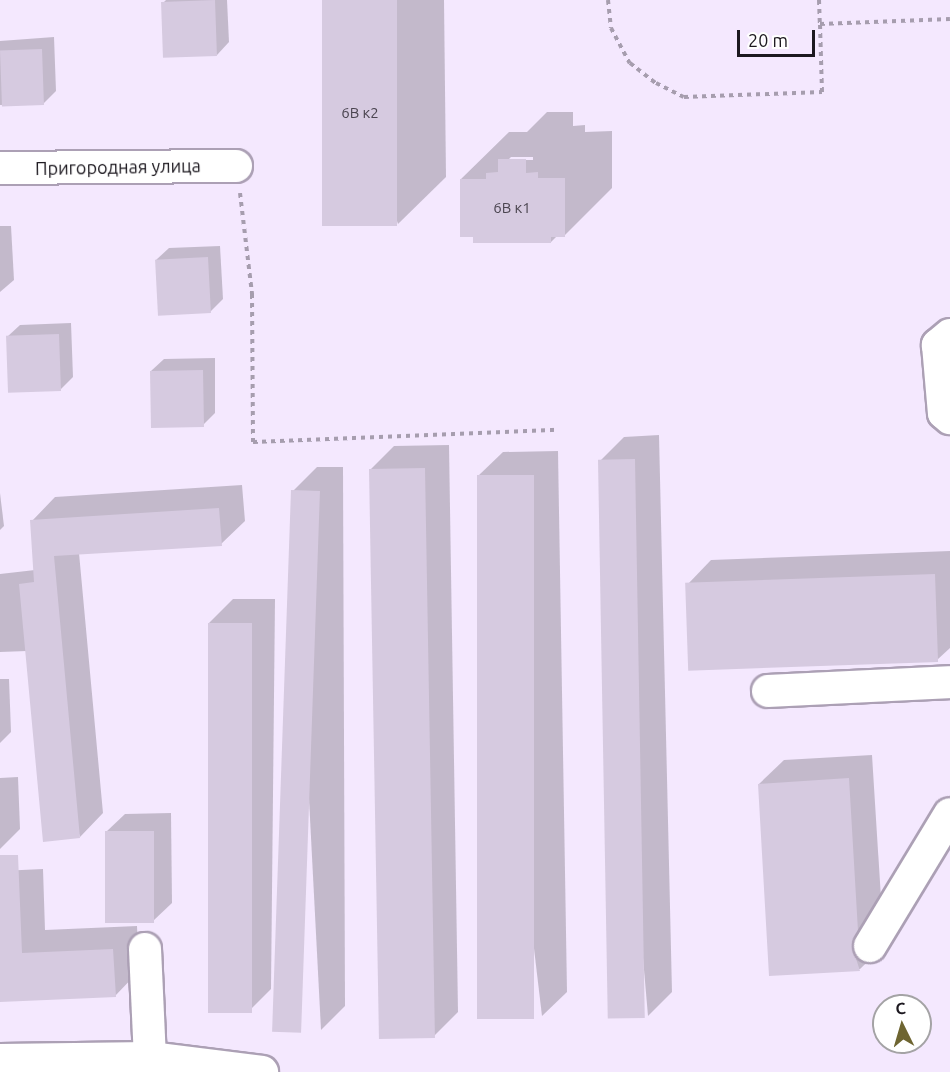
<!DOCTYPE html>
<meta charset="utf-8">
<style>
body{margin:0}
#map{position:relative;width:950px;height:1072px;overflow:hidden;background:#f4e8fe;font-family:Ubuntu,sans-serif}
div>[style]{position:absolute}
.shadow>*{inset:0;background:#0003}
.building>*{inset:0;background:#d6cae0;transform-origin:0 0}
.path>*{height:4px;margin-top:-2px;transform-origin:0;background:repeating-linear-gradient(90deg,#a69dae 0 4.5px,transparent 0 9px)}
.roads{filter:drop-shadow(2px 0 #aca0b5) drop-shadow(-2px 0 #aca0b5) drop-shadow(0 2px #aca0b5) drop-shadow(0 -2px #aca0b5)}
.minor>*{height:32px;margin:-16px;padding:0 16px;transform-origin:16px;border-radius:16px;background:#fff}
span{translate:-50% -50%;white-space:nowrap;text-align:center;line-height:1.15;-webkit-text-stroke:6px #fff;paint-order:stroke}
.number-label{font-size:15px;color:#4a444f}
.number-label span{-webkit-text-stroke-width:0}
.street-label{font-size:18px;color:#1c181f}
.north{position:absolute;left:872px;top:994px;width:60px;height:60px;box-sizing:border-box;background:#fff;border:2px solid #a4a3a5;border-radius:50%;rotate:355deg;font-size:16px;font-weight:700;line-height:24px;text-align:center;color:#1c181f}
.north::after{content:'';display:block;margin:auto;width:21px;height:27px;background:#6e6531;clip-path:polygon(50% 0,100% 100%,50% 72%,0 100%)}
.scale{position:absolute;left:737px;top:30px;width:78px;height:27px;box-sizing:border-box;border:3px solid #1c181f;border-top:0;padding-left:8px;font-size:18px;line-height:21px;white-space:nowrap;color:#1c181f;-webkit-text-stroke:4px #fff;paint-order:stroke}
</style>
<div id="map">
<div class="shadow">
<i style="clip-path:polygon(166px 0,227px 0,229px 42px,217px 55px,163px 3px)"></i>
<i style="clip-path:polygon(323px 0,444px 0,446px 177px,398px 224px)"></i>
<i style="clip-path:polygon(54px 37px,56px 91px,43px 104px,0 105px,0 41px)"></i>
<i style="clip-path:polygon(evenodd,547px 112px,573px 112px,573px 126px,585px 125px,585px 132px,612px 131px,612px 188px,564px 236px,557px 236px,551px 242px,461px 179px,509px 132px,527px 132px,547px 112px,511px 157px,533px 157px,533px 160px,508px 160px,511px 157px)"></i>
<i style="clip-path:polygon(0 226px,11px 226px,14px 280px,0 292px)"></i>
<i style="clip-path:polygon(220px 246px,223px 299px,210px 312px,156px 260px,169px 248px)"></i>
<i style="clip-path:polygon(71px 323px,73px 377px,61px 389px,7px 337px,20px 325px)"></i>
<i style="clip-path:polygon(215px 358px,215px 413px,203px 425px,151px 371px,164px 359px)"></i>
<i style="clip-path:polygon(659px 435px,672px 992px,648px 1016px,600px 461px,624px 437px)"></i>
<i style="clip-path:polygon(449px 445px,458px 1012px,434px 1036px,370px 470px,394px 446px)"></i>
<i style="clip-path:polygon(558px 451px,567px 992px,542px 1016px,478px 476px,503px 452px)"></i>
<i style="clip-path:polygon(317px 467px,343px 467px,345px 1006px,321px 1030px,293px 491px)"></i>
<i style="clip-path:polygon(242px 485px,245px 521px,221px 544px,79px 553px,103px 813px,80px 837px,27px 651px,0 652px,0 574px,35px 570px,32px 521px,55px 497px)"></i>
<i style="clip-path:polygon(0 493px,4px 526px,0 530px)"></i>
<i style="clip-path:polygon(950px 551px,950px 648px,937px 660px,687px 585px,711px 560px)"></i>
<i style="clip-path:polygon(233px 599px,275px 599px,271px 989px,247px 1013px,209px 623px)"></i>
<i style="clip-path:polygon(0 679px,9px 679px,11px 732px,0 743px)"></i>
<i style="clip-path:polygon(872px 755px,884px 946px,860px 969px,771px 975px,759px 784px,784px 760px)"></i>
<i style="clip-path:polygon(18px 777px,20px 829px,0 849px,0 778px)"></i>
<i style="clip-path:polygon(171px 813px,172px 903px,153px 921px,106px 832px,125px 814px)"></i>
<i style="clip-path:polygon(43px 869px,45px 930px,137px 926px,139px 971px,115px 996px,0 1000px,0 871px)"></i>
</div>
<div class="building">
<i style="left:215px;top:0;width:56px;height:54px;rotate:88deg"></i>
<i style="left:322px;top:0;width:75px;height:226px"></i>
<i style="left:42px;top:49px;width:56px;height:42px;rotate:88deg"></i>
<i style="clip-path:polygon(498px 159px,526px 159px,526px 173px,538px 172px,538px 178px,565px 178px,565px 237px,551px 237px,551px 243px,473px 243px,473px 237px,460px 237px,460px 179px,486px 179px,486px 173px,498px 172px)"></i>
<i style="left:208px;top:257px;width:56px;height:53px;rotate:87deg"></i>
<i style="left:59px;top:334px;width:57px;height:53px;rotate:88deg"></i>
<i style="left:203px;top:370px;width:57px;height:53px;rotate:89deg"></i>
<i style="left:635px;top:459px;width:559px;height:37px;rotate:89deg"></i>
<i style="left:425px;top:468px;width:570px;height:56px;rotate:89deg"></i>
<i style="left:477px;top:475px;width:57px;height:544px"></i>
<i style="left:291px;top:490px;width:29px;height:542px;rotate:2deg"></i>
<i style="clip-path:polygon(219px 508px,222px 546px,54px 556px,80px 838px,43px 842px,19px 584px,34px 582px,30px 520px)"></i>
<i style="left:935px;top:574px;width:88px;height:250px;rotate:88deg"></i>
<i style="left:208px;top:623px;width:44px;height:390px"></i>
<i style="clip-path:polygon(849px 778px,858px 931px,852px 946px,860px 971px,769px 976px,758px 784px)"></i>
<i style="left:154px;top:831px;width:92px;height:49px;rotate:90deg"></i>
<i style="clip-path:polygon(0 855px,18px 855px,22px 953px,113px 949px,116px 997px,0 1002px)"></i>
</div>
<div class="path">
<i style="left:608px;top:0;width:28px;rotate:84deg"></i>
<i style="left:611px;top:28px;width:40px;rotate:62deg"></i>
<i style="left:630px;top:63px;width:33px;rotate:38deg"></i>
<i style="left:656px;top:83px;width:31px;rotate:27deg"></i>
<i style="left:684px;top:97px;width:138px;rotate:-2.1deg"></i>
<i style="left:822px;top:92px;width:68px;rotate:-91.7deg"></i>
<i style="left:820px;top:24px;width:130px;rotate:-2.2deg"></i>
<i style="left:819px;top:0;width:24px;rotate:88deg"></i>
<i style="left:240px;top:193px;width:102px;rotate:83.2deg"></i>
<i style="left:252px;top:294px;width:148px;rotate:89.6deg"></i>
<i style="left:253px;top:442px;width:305px;rotate:-2.3deg"></i>
</div>
<div class="roads">
<div class="minor">
<i style="left:0;top:168px;width:236px;rotate:-0.5deg"></i>
<i style="left:950px;top:335px;width:16px;rotate:140deg"></i>
<i style="left:938px;top:345px;width:68px;rotate:85deg"></i>
<i style="left:944px;top:413px;width:8px;rotate:40deg"></i>
<i style="left:768px;top:691px;width:182px;rotate:-2.8deg"></i>
<i style="left:870px;top:946px;width:154px;rotate:-58.8deg"></i>
<i style="left:145px;top:949px;width:109px;rotate:87.4deg"></i>
<i style="left:0;top:1060px;width:150px;rotate:-0.8deg"></i>
<i style="left:150px;top:1058px;width:113px;rotate:7.1deg"></i>
</div>
</div>
<div class="number-label">
<span style="left:360px;top:113px">6В к2</span>
<span style="left:512px;top:208px">6В к1</span>
</div>
<div class="street-label">
<span style="left:118px;top:167px;rotate:-1deg">Пригородная улица</span>
</div>
<div class="north">С</div>
<div class="scale">20 m</div>
</div>
